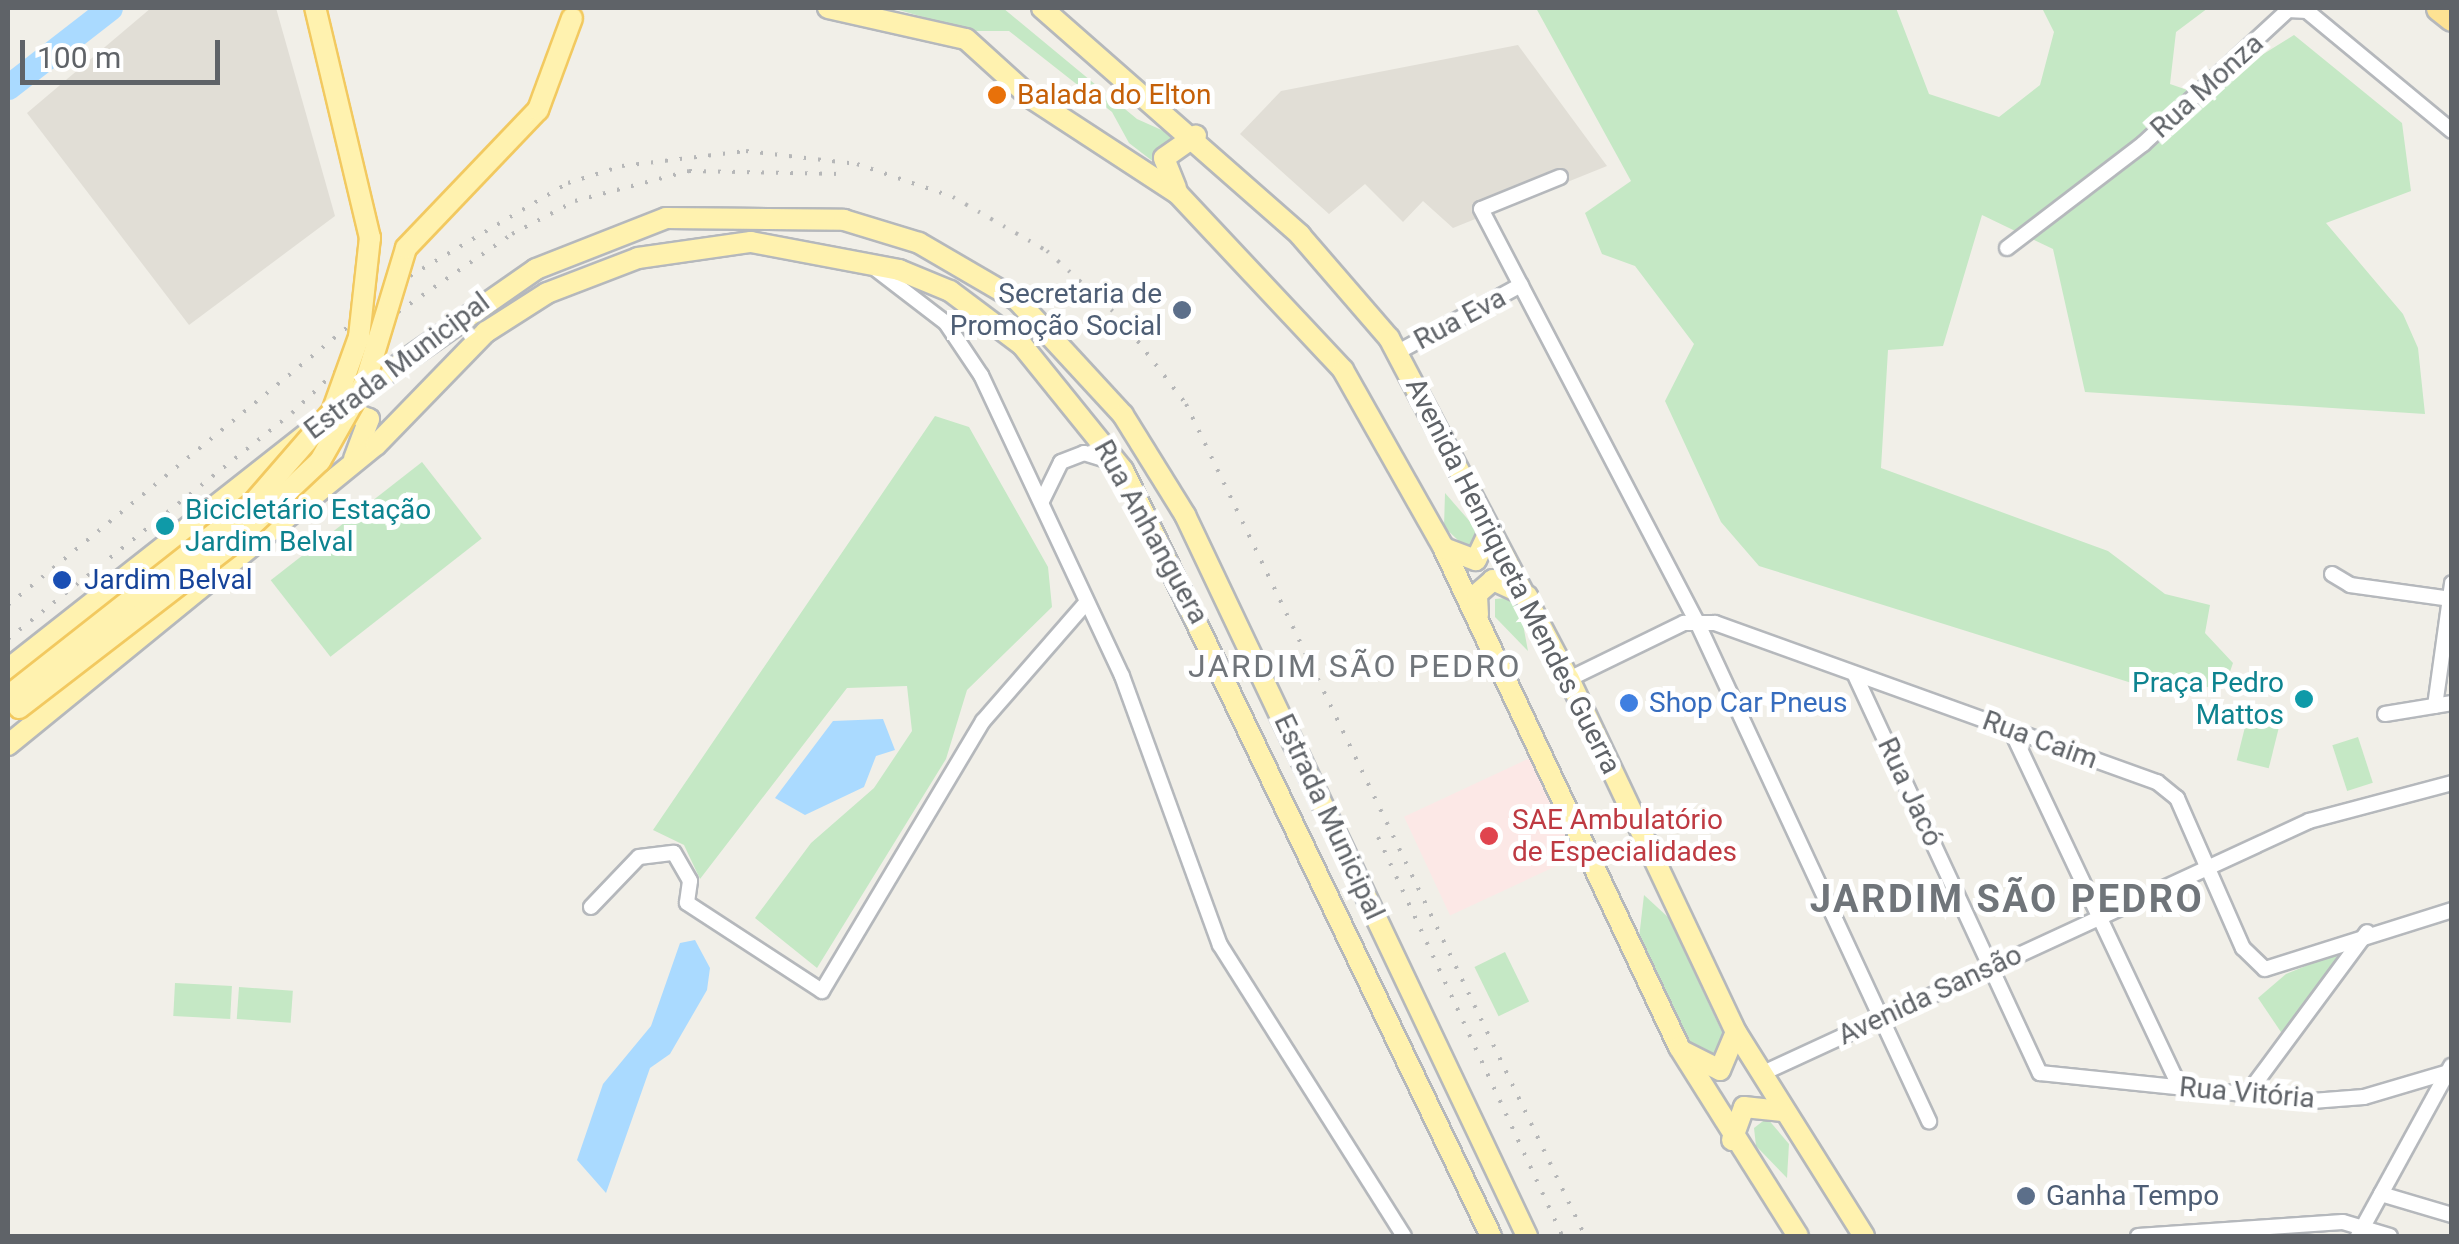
<!DOCTYPE html>
<meta charset="utf-8">
<style>
body{margin:0}
#map{position:relative;width:2459px;height:1244px;overflow:hidden;background:#f1efe8;font-family:Roboto,sans-serif}
div>[style]{position:absolute}
.education>*{inset:0;background:#e1ded6}
.medical>*{inset:0;background:#fce8e6;transform-origin:0 0}
.green>*{inset:0;background:#c5e8c5;transform-origin:0 0}
.water>*{inset:0;background:#aadaff}
.river>*{height:25px;margin:-12.5px;padding:0 12.5px;transform-origin:12.5px;border-radius:12.5px;background:#aadaff}
.roads{filter:drop-shadow(2px 0 #b5b8bc) drop-shadow(-2px 0 #b5b8bc) drop-shadow(0 2px #b5b8bc) drop-shadow(0 -2px #b5b8bc)}
.street>*{height:14px;margin:-7px;padding:0 7px;transform-origin:7px;border-radius:7px;background:#fff}
.primary>*{height:20px;margin:-10px;padding:0 10px;transform-origin:10px;border-radius:10px;background:#fff2af}
.highway>*{height:25px;margin:-12.5px;padding:0 12.5px;transform-origin:12.5px;border-radius:12.5px;background:#fde293}
.rail>*{height:4px;margin-top:-2px;transform-origin:0;background:repeating-linear-gradient(90deg,#b6b7b8 0 2.5px,transparent 0 14.5px)}
.bridges{filter:drop-shadow(2px 0 #f2c960) drop-shadow(-2px 0 #f2c960) drop-shadow(0 2px #f2c960) drop-shadow(0 -2px #f2c960)}
.primary-bridge>*{height:20px;margin:-10px;padding:0 10px;transform-origin:10px;border-radius:10px;background:#fff2af}
.dots>*{width:28px;height:28px;translate:-50% -50%;box-sizing:border-box;border:5px solid #fff;border-radius:50%}
span{translate:-50% -50%;white-space:nowrap;text-align:center;line-height:1.15;-webkit-text-stroke:10px #fff;paint-order:stroke}
.street-label{font-size:28px;color:#5f6368}
.food-label{font-size:28px;color:#c56008}
.left{translate:0 -50%;text-align:left}
.service-label{font-size:28px;color:#4e5e75}
.right{translate:-100% -50%;text-align:right}
.culture-label{font-size:28px;color:#0d838f}
.transit-label{font-size:28px;color:#164399}
.shop-label{font-size:28px;color:#366cbe}
.health-label{font-size:28px;color:#be3a42}
.quarter-label{font-size:32px;color:#70757a;letter-spacing:2.5px}
.district-label{font-size:38px;color:#70757a;font-weight:700;letter-spacing:2.5px}
.frame{position:absolute;inset:0;border:10px solid #5f6368;pointer-events:none}
.scale{position:absolute;left:20px;top:40px;width:200px;height:45px;box-sizing:border-box;border:5px solid #5f6368;border-top:0;padding-left:12px;font-size:30px;line-height:35px;white-space:nowrap;color:#5f6368;-webkit-text-stroke:8px #fff;paint-order:stroke}
</style>
<div id="map">
<div class="education">
<i style="clip-path:polygon(151px 8px,276px 8px,335px 216px,189px 325px,27px 113px)"></i>
<i style="clip-path:polygon(1518px 45px,1607px 166px,1453px 228px,1423px 201px,1403px 222px,1365px 184px,1329px 214px,1240px 134px,1281px 91px)"></i>
</div>
<div class="medical">
<i style="left:1530px;top:758px;width:109px;height:139px;rotate:65deg"></i>
</div>
<div class="green">
<i style="clip-path:polygon(892px 8px,1003px 8px,1137px 119px,1175px 136px,1155px 163px,1129px 143px,1112px 112px,1009px 31px,971px 31px)"></i>
<i style="clip-path:polygon(1536px 8px,1896px 8px,1929px 94px,1999px 117px,2040px 85px,2054px 32px,2042px 8px,2208px 8px,2176px 32px,2170px 84px,2199px 94px,2294px 35px,2402px 123px,2411px 191px,2326px 223px,2403px 314px,2418px 348px,2425px 414px,2085px 392px,2053px 249px,1982px 215px,1943px 346px,1888px 350px,1881px 468px,2108px 551px,2165px 594px,2210px 605px,2205px 633px,2233px 663px,2225px 686px,2154px 690px,1759px 566px,1721px 522px,1665px 401px,1694px 344px,1635px 266px,1602px 254px,1585px 213px,1631px 181px)"></i>
<i style="clip-path:polygon(935px 416px,969px 427px,1048px 567px,1052px 607px,967px 690px,946px 759px,817px 968px,755px 918px,811px 843px,874px 788px,912px 731px,907px 686px,847px 688px,700px 879px,684px 845px,653px 830px)"></i>
<i style="left:422px;top:462px;width:97px;height:192px;rotate:52deg"></i>
<i style="clip-path:polygon(1445px 493px,1479px 532px,1475px 556px,1444px 527px)"></i>
<i style="clip-path:polygon(1505px 598px,1520px 608px,1528px 651px,1495px 617px,1495px 599px)"></i>
<i style="left:2250px;top:707px;width:33px;height:55px;rotate:14deg"></i>
<i style="left:2358px;top:737px;width:48px;height:27px;rotate:72deg"></i>
<i style="clip-path:polygon(1644px 895px,1669px 918px,1723px 1034px,1713px 1056px,1692px 1047px,1639px 938px)"></i>
<i style="clip-path:polygon(2347px 949px,2287px 1041px,2258px 998px,2286px 974px)"></i>
<i style="left:1505px;top:952px;width:55px;height:34px;rotate:64deg"></i>
<i style="left:175px;top:983px;width:57px;height:33px;rotate:3deg"></i>
<i style="left:239px;top:987px;width:54px;height:32px;rotate:4deg"></i>
<i style="clip-path:polygon(1767px 1118px,1789px 1144px,1787px 1178px,1756px 1146px,1754px 1128px)"></i>
</div>
<div class="water">
<i style="clip-path:polygon(883px 719px,895px 750px,876px 756px,864px 787px,805px 815px,775px 798px,833px 721px)"></i>
<i style="clip-path:polygon(695px 940px,710px 968px,707px 990px,670px 1054px,650px 1068px,606px 1193px,577px 1160px,603px 1084px,651px 1026px,680px 943px)"></i>
</div>
<div class="river">
<i style="left:8px;top:87px;width:129px;rotate:-37.8deg"></i>
</div>
<div class="roads">
<div class="street">
<i style="left:1560px;top:177px;width:85px;rotate:157.9deg"></i>
<i style="left:1481px;top:209px;width:464px;rotate:62.4deg"></i>
<i style="left:1696px;top:620px;width:553px;rotate:65.06deg"></i>
<i style="left:2007px;top:248px;width:171px;rotate:-37.4deg"></i>
<i style="left:2143px;top:144px;width:197px;rotate:-42.7deg"></i>
<i style="left:2288px;top:10px;width:19px;rotate:3deg"></i>
<i style="left:2307px;top:11px;width:188px;rotate:39.6deg"></i>
<i style="left:877px;top:270px;width:87px;rotate:37.5deg"></i>
<i style="left:946px;top:323px;width:63px;rotate:56.1deg"></i>
<i style="left:981px;top:375px;width:332px;rotate:64.9deg"></i>
<i style="left:1122px;top:676px;width:286px;rotate:70deg"></i>
<i style="left:1220px;top:945px;width:344px;rotate:57.7deg"></i>
<i style="left:1398px;top:352px;width:140px;rotate:-28.6deg"></i>
<i style="left:1042px;top:501px;width:43px;rotate:-64deg"></i>
<i style="left:1061px;top:462px;width:25px;rotate:-21deg"></i>
<i style="left:1084px;top:453px;width:28px;rotate:17deg"></i>
<i style="left:2332px;top:574px;width:21px;rotate:31deg"></i>
<i style="left:2350px;top:585px;width:102px;rotate:7.9deg"></i>
<i style="left:1855px;top:675px;width:439px;rotate:65.1deg"></i>
<i style="left:2040px;top:1073px;width:273px;rotate:5.9deg"></i>
<i style="left:2312px;top:1101px;width:52px;rotate:-4.4deg"></i>
<i style="left:2364px;top:1097px;width:92px;rotate:-16.5deg"></i>
<i style="left:1569px;top:679px;width:128px;rotate:-26deg"></i>
<i style="left:1684px;top:623px;width:31px"></i>
<i style="left:1715px;top:623px;width:470px;rotate:19.8deg"></i>
<i style="left:2157px;top:782px;width:26px;rotate:39deg"></i>
<i style="left:2177px;top:798px;width:164px;rotate:66.3deg"></i>
<i style="left:2243px;top:948px;width:30px;rotate:44deg"></i>
<i style="left:2265px;top:969px;width:196px;rotate:-17.5deg"></i>
<i style="left:2435px;top:706px;width:124px;rotate:-82.1deg"></i>
<i style="left:2385px;top:714px;width:68px;rotate:-9.3deg"></i>
<i style="left:2010px;top:728px;width:396px;rotate:64.7deg"></i>
<i style="left:591px;top:907px;width:69px;rotate:-46.2deg"></i>
<i style="left:639px;top:857px;width:35px;rotate:-7deg"></i>
<i style="left:674px;top:853px;width:32px;rotate:60deg"></i>
<i style="left:690px;top:881px;width:22px;rotate:98deg"></i>
<i style="left:687px;top:903px;width:161px;rotate:33.1deg"></i>
<i style="left:822px;top:991px;width:314px;rotate:-59.2deg"></i>
<i style="left:983px;top:721px;width:155px;rotate:-48.9deg"></i>
<i style="left:1761px;top:1074px;width:604px;rotate:-24.78deg"></i>
<i style="left:2309px;top:821px;width:148px;rotate:-14.9deg"></i>
<i style="left:2251px;top:1089px;width:195px;rotate:-53.5deg"></i>
<i style="left:2381px;top:1194px;width:74px;rotate:16.5deg"></i>
<i style="left:2138px;top:1236px;width:205px;rotate:-3.9deg"></i>
<i style="left:2343px;top:1222px;width:49px;rotate:16.6deg"></i>
<i style="left:2358px;top:1236px;width:194px;rotate:-61.3deg"></i>
</div>
<div class="primary">
<i style="left:828px;top:8px;width:141px;rotate:12.7deg"></i>
<i style="left:966px;top:39px;width:86px;rotate:42.2deg"></i>
<i style="left:1030px;top:97px;width:177px;rotate:33.2deg"></i>
<i style="left:1178px;top:194px;width:241px;rotate:46.8deg"></i>
<i style="left:1343px;top:370px;width:203px;rotate:60.5deg"></i>
<i style="left:1443px;top:547px;width:553px;rotate:64.73deg"></i>
<i style="left:1679px;top:1047px;width:223px;rotate:57.8deg"></i>
<i style="left:1042px;top:8px;width:344px;rotate:41.3deg"></i>
<i style="left:1300px;top:235px;width:136px;rotate:49.2deg"></i>
<i style="left:1389px;top:338px;width:386px;rotate:62.2deg"></i>
<i style="left:1569px;top:679px;width:391px;rotate:64.7deg"></i>
<i style="left:1736px;top:1032px;width:241px;rotate:57.9deg"></i>
<i style="left:1176px;top:188px;width:32px;rotate:-112deg"></i>
<i style="left:1164px;top:158px;width:39px;rotate:-35deg"></i>
<i style="left:357px;top:394px;width:218px;rotate:-34.9deg"></i>
<i style="left:536px;top:269px;width:140px;rotate:-21.4deg"></i>
<i style="left:666px;top:218px;width:178px;rotate:0.6deg"></i>
<i style="left:844px;top:220px;width:78px;rotate:17deg"></i>
<i style="left:919px;top:243px;width:113px;rotate:30.2deg"></i>
<i style="left:1017px;top:300px;width:156px;rotate:47.3deg"></i>
<i style="left:1123px;top:415px;width:118px;rotate:58.2deg"></i>
<i style="left:1185px;top:515px;width:798px;rotate:64.62deg"></i>
<i style="left:340px;top:408px;width:31px;rotate:21deg"></i>
<i style="left:369px;top:419px;width:43px;rotate:110.6deg"></i>
<i style="left:1444px;top:548px;width:34px;rotate:21deg"></i>
<i style="left:1476px;top:560px;width:33px;rotate:-65deg"></i>
<i style="left:1478px;top:615px;width:21px;rotate:-93deg"></i>
<i style="left:1477px;top:594px;width:21px;rotate:-41deg"></i>
<i style="left:1493px;top:580px;width:38px;rotate:25deg"></i>
<i style="left:8px;top:669px;width:380px;rotate:-38.2deg"></i>
<i style="left:8px;top:745px;width:475px;rotate:-39.2deg"></i>
<i style="left:376px;top:445px;width:158px;rotate:-45.8deg"></i>
<i style="left:486px;top:332px;width:72px;rotate:-32.6deg"></i>
<i style="left:547px;top:293px;width:97px;rotate:-21deg"></i>
<i style="left:638px;top:258px;width:114px;rotate:-8.1deg"></i>
<i style="left:751px;top:242px;width:151px;rotate:10.7deg"></i>
<i style="left:899px;top:270px;width:55px;rotate:22.4deg"></i>
<i style="left:950px;top:291px;width:90px;rotate:36.9deg"></i>
<i style="left:1022px;top:345px;width:161px;rotate:51.1deg"></i>
<i style="left:1123px;top:470px;width:850px;rotate:64.34deg"></i>
<i style="left:1684px;top:1052px;width:40px;rotate:26.6deg"></i>
<i style="left:1720px;top:1070px;width:41px;rotate:-67.2deg"></i>
<i style="left:1732px;top:1140px;width:35px;rotate:-70deg"></i>
<i style="left:1744px;top:1107px;width:39px;rotate:6deg"></i>
</div>
<div class="highway">
<i style="left:2439px;top:8px;width:16px;rotate:38deg"></i>
</div>
</div>
<div class="rail">
<i style="left:8px;top:605px;width:519px;rotate:-39.3deg"></i>
<i style="left:410px;top:276px;width:183px;rotate:-30.5deg"></i>
<i style="left:568px;top:183px;width:57px;rotate:-17.5deg"></i>
<i style="left:622px;top:166px;width:125px;rotate:-6.9deg"></i>
<i style="left:746px;top:151px;width:112px;rotate:6.7deg"></i>
<i style="left:857px;top:164px;width:102px;rotate:19deg"></i>
<i style="left:953px;top:197px;width:108px;rotate:29.9deg"></i>
<i style="left:1047px;top:251px;width:99px;rotate:42.5deg"></i>
<i style="left:1120px;top:318px;width:108px;rotate:52.5deg"></i>
<i style="left:1186px;top:404px;width:923px;rotate:64.38deg"></i>
<i style="left:8px;top:639px;width:363px;rotate:-38.5deg"></i>
<i style="left:292px;top:413px;width:146px;rotate:-43.6deg"></i>
<i style="left:398px;top:312px;width:138px;rotate:-34.4deg"></i>
<i style="left:512px;top:234px;width:71px;rotate:-27.6deg"></i>
<i style="left:575px;top:201px;width:118px;rotate:-14.7deg"></i>
<i style="left:689px;top:171px;width:152px;rotate:1.1deg"></i>
<i style="left:1378px;top:837px;width:439px;rotate:65.2deg"></i>
</div>
<div class="bridges">
<div class="primary-bridge">
<i style="left:8px;top:696px;width:312px;rotate:-38.2deg"></i>
<i style="left:253px;top:503px;width:121px;rotate:-49deg"></i>
<i style="left:332px;top:412px;width:80px;rotate:-70.2deg"></i>
<i style="left:359px;top:337px;width:100px;rotate:-83.7deg"></i>
<i style="left:370px;top:238px;width:236px;rotate:-103.4deg"></i>
<i style="left:19px;top:708px;width:269px;rotate:-37.6deg"></i>
<i style="left:232px;top:544px;width:121px;rotate:-43.3deg"></i>
<i style="left:320px;top:461px;width:93px;rotate:-60.4deg"></i>
<i style="left:366px;top:380px;width:138px;rotate:-73.1deg"></i>
<i style="left:406px;top:248px;width:191px;rotate:-46.3deg"></i>
<i style="left:538px;top:110px;width:98px;rotate:-69.7deg"></i>
</div>
</div>
<div class="dots">
<i style="left:997px;top:95px;background:#e8710a"></i>
<i style="left:1182px;top:310px;background:#5c6f8a"></i>
<i style="left:165px;top:526px;background:#0f9aa8"></i>
<i style="left:62px;top:580px;background:#1a4fb4"></i>
<i style="left:2304px;top:699px;background:#0f9aa8"></i>
<i style="left:1629px;top:703px;background:#3f7fe0"></i>
<i style="left:1489px;top:836px;background:#e0444e"></i>
<i style="left:2026px;top:1196px;background:#5c6f8a"></i>
</div>
<div class="street-label">
<span style="left:2207px;top:86px;rotate:-42deg">Rua Monza</span>
<span style="left:1460px;top:319px;rotate:-28deg">Rua Eva</span>
<span style="left:397px;top:366px;rotate:-37deg">Estrada Municipal</span>
<span style="left:1151px;top:532px;rotate:61deg">Rua Anhanguera</span>
<span style="left:1513px;top:576px;rotate:63deg">Avenida Henriqueta Mendes Guerra</span>
<span style="left:2040px;top:740px;rotate:20deg">Rua Caim</span>
<span style="left:1910px;top:792px;rotate:65deg">Rua Jacó</span>
<span style="left:1329px;top:817px;rotate:65deg">Estrada Municipal</span>
<span style="left:1930px;top:995px;rotate:-25deg">Avenida Sansão</span>
<span style="left:2247px;top:1093px;rotate:5deg">Rua Vitória</span>
</div>
<div class="food-label">
<span class="left" style="left:1017px;top:95px">Balada do Elton</span>
</div>
<div class="service-label">
<span class="right" style="left:1162px;top:310px">Secretaria de<br>Promoção Social</span>
<span class="left" style="left:2046px;top:1196px">Ganha Tempo</span>
</div>
<div class="culture-label">
<span class="left" style="left:185px;top:526px">Bicicletário Estação<br>Jardim Belval</span>
<span class="right" style="left:2284px;top:699px">Praça Pedro<br>Mattos</span>
</div>
<div class="transit-label">
<span class="left" style="left:84px;top:580px">Jardim Belval</span>
</div>
<div class="shop-label">
<span class="left" style="left:1649px;top:703px">Shop Car Pneus</span>
</div>
<div class="health-label">
<span class="left" style="left:1512px;top:836px">SAE Ambulatório<br>de Especialidades</span>
</div>
<div class="quarter-label">
<span style="left:1355px;top:666px">JARDIM SÃO PEDRO</span>
</div>
<div class="district-label">
<span style="left:2007px;top:900px">JARDIM SÃO PEDRO</span>
</div>
<div class="frame"></div>
<div class="scale">100 m</div>
</div>
